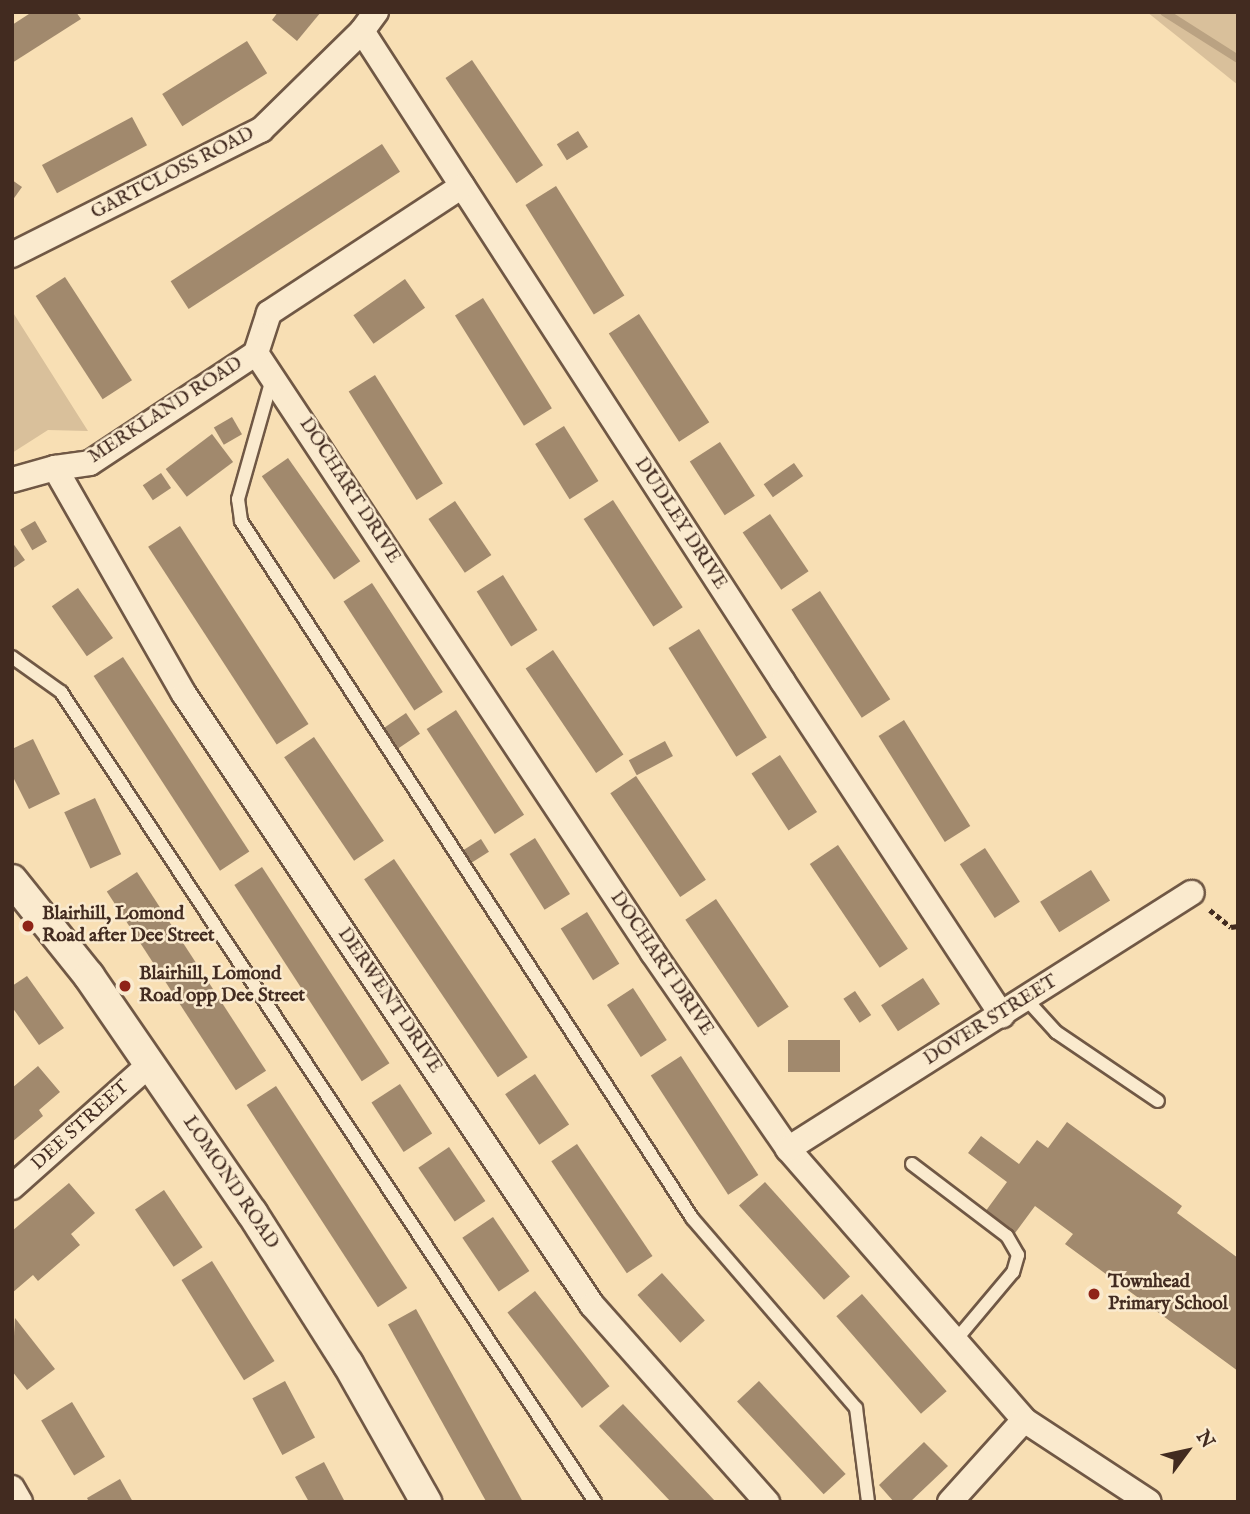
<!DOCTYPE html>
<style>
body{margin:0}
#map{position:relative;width:1250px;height:1514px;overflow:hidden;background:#f8dfb4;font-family:"IM FELL English",serif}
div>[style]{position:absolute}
.green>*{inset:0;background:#d9c09b}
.stream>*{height:8px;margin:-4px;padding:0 4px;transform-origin:4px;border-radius:4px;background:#baa282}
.building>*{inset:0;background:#a1896d;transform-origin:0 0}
.path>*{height:4.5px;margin-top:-2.25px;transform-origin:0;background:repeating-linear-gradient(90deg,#422b20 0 5px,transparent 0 8.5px)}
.roads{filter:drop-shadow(2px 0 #705845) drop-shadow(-2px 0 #705845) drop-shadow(0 2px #705845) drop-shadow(0 -2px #705845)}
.service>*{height:12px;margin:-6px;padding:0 6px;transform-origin:6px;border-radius:6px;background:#faeace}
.minor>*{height:24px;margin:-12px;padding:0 12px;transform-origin:12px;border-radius:12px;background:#faeace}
.tertiary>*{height:30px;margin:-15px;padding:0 15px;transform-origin:15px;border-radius:15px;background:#faeace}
.dots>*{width:19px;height:19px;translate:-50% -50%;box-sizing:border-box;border:4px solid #faeace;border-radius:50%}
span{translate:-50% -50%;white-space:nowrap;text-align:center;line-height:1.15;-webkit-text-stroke:5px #faeace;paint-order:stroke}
.street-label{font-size:19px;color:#422b20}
.poi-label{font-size:19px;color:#422b20;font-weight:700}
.left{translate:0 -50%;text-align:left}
.frame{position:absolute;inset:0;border:14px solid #422b20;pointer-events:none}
.north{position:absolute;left:1152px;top:1416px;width:70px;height:70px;-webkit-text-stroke:5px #faeace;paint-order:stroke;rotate:57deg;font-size:19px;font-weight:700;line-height:28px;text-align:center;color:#422b20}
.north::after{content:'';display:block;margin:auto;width:24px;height:32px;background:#422b20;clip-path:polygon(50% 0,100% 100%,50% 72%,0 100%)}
</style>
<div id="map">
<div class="green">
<i style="clip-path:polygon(1147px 12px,1238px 12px,1238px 85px)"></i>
<i style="clip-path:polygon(12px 311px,88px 431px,48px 430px,12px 453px)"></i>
</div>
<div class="stream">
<i style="left:1164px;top:12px;width:88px;rotate:32.4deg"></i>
</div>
<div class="building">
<i style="clip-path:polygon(32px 12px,76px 12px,81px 19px,12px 63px,12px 25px)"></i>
<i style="clip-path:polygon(278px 12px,321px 12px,297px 41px,272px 20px)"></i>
<i style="left:247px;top:41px;width:38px;height:100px;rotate:58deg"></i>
<i style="left:472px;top:60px;width:127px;height:32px;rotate:56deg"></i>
<i style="left:132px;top:117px;width:32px;height:102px;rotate:62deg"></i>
<i style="left:578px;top:131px;width:19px;height:25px;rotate:58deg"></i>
<i style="left:382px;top:144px;width:33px;height:252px;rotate:57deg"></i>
<i style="clip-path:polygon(12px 180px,22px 187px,12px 201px)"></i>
<i style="left:556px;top:186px;width:129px;height:36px;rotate:58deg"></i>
<i style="left:65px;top:277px;width:123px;height:35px;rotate:57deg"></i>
<i style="left:405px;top:279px;width:35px;height:63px;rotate:55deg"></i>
<i style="left:483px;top:298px;width:130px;height:33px;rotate:58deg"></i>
<i style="left:639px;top:314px;width:129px;height:36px;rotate:57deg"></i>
<i style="left:375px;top:375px;width:128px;height:31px;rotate:58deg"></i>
<i style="left:232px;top:417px;width:20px;height:21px;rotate:60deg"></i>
<i style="left:564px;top:426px;width:65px;height:34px;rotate:58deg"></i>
<i style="left:212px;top:434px;width:35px;height:58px;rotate:53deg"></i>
<i style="left:720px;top:442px;width:64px;height:36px;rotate:57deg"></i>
<i style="left:288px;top:458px;width:126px;height:32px;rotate:55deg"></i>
<i style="left:794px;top:463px;width:16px;height:37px;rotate:55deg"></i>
<i style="left:161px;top:473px;width:18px;height:22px;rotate:56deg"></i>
<i style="left:613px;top:500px;width:128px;height:35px;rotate:57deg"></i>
<i style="left:455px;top:501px;width:65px;height:32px;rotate:56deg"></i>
<i style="left:770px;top:514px;width:69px;height:33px;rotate:56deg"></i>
<i style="left:35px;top:521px;width:24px;height:17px;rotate:60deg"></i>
<i style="left:180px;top:526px;width:236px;height:38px;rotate:57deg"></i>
<i style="clip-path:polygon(12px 542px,25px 560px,12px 569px)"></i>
<i style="left:503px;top:575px;width:65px;height:31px;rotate:58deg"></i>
<i style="left:372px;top:583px;width:130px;height:34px;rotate:57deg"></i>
<i style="left:78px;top:588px;width:61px;height:32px;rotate:55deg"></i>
<i style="left:820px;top:591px;width:129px;height:34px;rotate:57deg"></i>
<i style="left:699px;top:629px;width:128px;height:36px;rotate:58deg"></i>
<i style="left:553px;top:650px;width:126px;height:33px;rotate:56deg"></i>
<i style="left:123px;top:657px;width:232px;height:35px;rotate:57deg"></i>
<i style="left:456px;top:710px;width:125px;height:35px;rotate:57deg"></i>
<i style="left:406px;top:713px;width:25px;height:29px;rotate:56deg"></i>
<i style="left:904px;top:720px;width:125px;height:30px;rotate:58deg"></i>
<i style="left:314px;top:737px;width:125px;height:36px;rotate:56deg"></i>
<i style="clip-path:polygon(33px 739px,60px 794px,29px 809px,12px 775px,12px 749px)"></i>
<i style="left:665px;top:741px;width:17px;height:41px;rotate:62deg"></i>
<i style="left:780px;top:755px;width:68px;height:34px;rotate:57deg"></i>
<i style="left:636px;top:776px;width:125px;height:31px;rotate:56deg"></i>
<i style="left:95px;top:798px;width:62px;height:34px;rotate:65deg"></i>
<i style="left:535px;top:838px;width:66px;height:30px;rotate:58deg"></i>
<i style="left:481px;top:839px;width:15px;height:22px;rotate:58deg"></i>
<i style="left:838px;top:845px;width:125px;height:34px;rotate:56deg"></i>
<i style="left:985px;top:848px;width:64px;height:30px;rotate:57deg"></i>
<i style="left:394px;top:859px;width:239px;height:36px;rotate:56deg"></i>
<i style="left:262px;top:867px;width:234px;height:33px;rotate:57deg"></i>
<i style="left:1091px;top:870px;width:36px;height:60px;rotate:58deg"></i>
<i style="left:137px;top:872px;width:237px;height:36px;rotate:57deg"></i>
<i style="left:716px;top:899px;width:130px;height:37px;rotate:56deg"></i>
<i style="left:587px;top:912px;width:61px;height:31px;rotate:58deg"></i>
<i style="clip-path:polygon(27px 976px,64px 1028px,39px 1045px,12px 1007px,12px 986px)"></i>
<i style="left:923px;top:978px;width:31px;height:50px;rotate:57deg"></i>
<i style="left:633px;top:988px;width:62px;height:31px;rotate:57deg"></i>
<i style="left:855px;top:991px;width:29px;height:14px;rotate:56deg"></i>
<i style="left:788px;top:1040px;width:52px;height:32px"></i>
<i style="left:681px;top:1056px;width:142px;height:36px;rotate:57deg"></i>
<i style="clip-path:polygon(38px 1066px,60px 1092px,39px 1110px,43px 1116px,12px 1142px,12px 1088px)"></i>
<i style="left:535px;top:1074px;width:61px;height:36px;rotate:56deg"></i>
<i style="left:400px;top:1084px;width:59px;height:34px;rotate:57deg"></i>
<i style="left:276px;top:1086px;width:241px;height:35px;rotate:57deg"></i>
<i style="clip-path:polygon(1067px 1122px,1182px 1206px,1177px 1213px,1238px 1258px,1238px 1371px,1065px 1244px,1073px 1234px,1035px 1206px,1015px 1233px,985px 1212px,1007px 1182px,968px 1153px,981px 1136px,1019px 1164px,1037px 1140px,1048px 1148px)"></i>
<i style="left:577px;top:1144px;width:135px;height:31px;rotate:56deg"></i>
<i style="left:449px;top:1147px;width:65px;height:37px;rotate:56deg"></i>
<i style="left:765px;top:1182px;width:127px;height:35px;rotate:48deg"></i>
<i style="clip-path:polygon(69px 1183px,95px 1213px,71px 1234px,80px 1245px,38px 1281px,33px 1275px,12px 1293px,12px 1231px)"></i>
<i style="left:164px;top:1190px;width:69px;height:35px;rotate:56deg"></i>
<i style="left:493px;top:1217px;width:65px;height:37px;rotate:56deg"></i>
<i style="left:212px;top:1261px;width:118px;height:36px;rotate:58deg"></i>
<i style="left:662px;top:1273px;width:64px;height:33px;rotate:48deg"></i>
<i style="left:535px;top:1291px;width:121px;height:35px;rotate:52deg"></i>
<i style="left:862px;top:1294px;width:129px;height:34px;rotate:49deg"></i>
<i style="left:416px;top:1309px;width:221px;height:32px;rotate:61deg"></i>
<i style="clip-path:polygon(15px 1318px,55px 1369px,27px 1390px,12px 1371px)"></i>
<i style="left:285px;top:1381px;width:64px;height:37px;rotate:62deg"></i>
<i style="left:759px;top:1381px;width:127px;height:30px;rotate:47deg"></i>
<i style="left:72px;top:1402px;width:64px;height:36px;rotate:59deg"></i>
<i style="clip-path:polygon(623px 1404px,716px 1502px,671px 1502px,599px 1426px)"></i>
<i style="clip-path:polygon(924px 1442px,948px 1466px,910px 1502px,894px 1502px,879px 1485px)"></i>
<i style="clip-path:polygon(324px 1462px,345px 1502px,309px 1502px,295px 1477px)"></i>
<i style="clip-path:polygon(120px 1479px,133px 1502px,89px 1502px,87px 1498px)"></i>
</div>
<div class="path">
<i style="left:1210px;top:910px;width:27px;rotate:39deg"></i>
<i style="left:1231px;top:927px;width:7px;rotate:-8deg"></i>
</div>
<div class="roads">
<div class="service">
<i style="left:272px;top:379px;width:125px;rotate:105.8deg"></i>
<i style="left:238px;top:499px;width:22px;rotate:82deg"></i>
<i style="left:241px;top:521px;width:830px;rotate:57.09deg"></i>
<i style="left:692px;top:1218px;width:251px;rotate:49.2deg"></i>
<i style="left:856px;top:1408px;width:95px;rotate:82.7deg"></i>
<i style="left:12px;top:657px;width:60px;rotate:35.5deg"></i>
<i style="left:61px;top:692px;width:970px;rotate:56.6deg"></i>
<i style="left:1026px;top:999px;width:45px;rotate:47.7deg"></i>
<i style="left:1056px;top:1032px;width:123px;rotate:34.1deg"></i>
<i style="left:912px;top:1164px;width:119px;rotate:37.2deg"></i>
<i style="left:1007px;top:1236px;width:22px;rotate:60deg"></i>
<i style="left:1018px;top:1255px;width:18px;rotate:106deg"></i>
<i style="left:1013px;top:1272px;width:90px;rotate:130deg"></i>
</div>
<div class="minor">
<i style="left:362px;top:31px;width:775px;rotate:57.11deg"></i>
<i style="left:783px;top:682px;width:399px;rotate:56.7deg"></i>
<i style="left:12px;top:255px;width:279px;rotate:-26.7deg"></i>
<i style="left:261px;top:130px;width:141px;rotate:-44.4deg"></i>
<i style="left:362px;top:31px;width:24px;rotate:-54deg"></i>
<i style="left:256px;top:353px;width:719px;rotate:56.51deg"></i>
<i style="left:653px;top:953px;width:238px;rotate:55.4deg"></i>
<i style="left:788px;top:1149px;width:359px;rotate:48.9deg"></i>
<i style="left:1024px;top:1420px;width:149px;rotate:33.3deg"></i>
<i style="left:55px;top:468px;width:260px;rotate:60.3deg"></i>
<i style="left:184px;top:694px;width:735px;rotate:56.27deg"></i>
<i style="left:592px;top:1305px;width:264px;rotate:48.4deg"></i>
<i style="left:12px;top:480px;width:45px;rotate:-15.6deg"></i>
<i style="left:55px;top:468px;width:35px;rotate:-8deg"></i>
<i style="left:90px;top:463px;width:199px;rotate:-33.5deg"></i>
<i style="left:256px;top:353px;width:42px;rotate:-72deg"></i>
<i style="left:269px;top:313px;width:231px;rotate:-33.3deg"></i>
<i style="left:788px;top:1149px;width:478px;rotate:-32.4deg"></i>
<i style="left:12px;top:1187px;width:185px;rotate:-41.7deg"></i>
<i style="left:12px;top:1488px;width:16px;rotate:60deg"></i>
<i style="left:950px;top:1502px;width:110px;rotate:-47.9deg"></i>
</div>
<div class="tertiary">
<i style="left:12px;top:880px;width:123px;rotate:51.3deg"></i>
<i style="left:89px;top:976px;width:288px;rotate:55.5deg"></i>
<i style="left:252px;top:1213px;width:179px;rotate:57.6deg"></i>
<i style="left:348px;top:1364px;width:159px;rotate:60.5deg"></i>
</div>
</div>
<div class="dots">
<i style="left:28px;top:926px;background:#8f2418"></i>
<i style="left:125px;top:986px;background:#8f2418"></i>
<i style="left:1094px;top:1294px;background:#8f2418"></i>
</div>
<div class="street-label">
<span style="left:173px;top:174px;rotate:-27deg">GARTCLOSS ROAD</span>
<span style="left:166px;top:411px;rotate:-33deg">MERKLAND ROAD</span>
<span style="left:349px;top:491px;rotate:57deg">DOCHART DRIVE</span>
<span style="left:680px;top:524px;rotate:57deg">DUDLEY DRIVE</span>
<span style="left:661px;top:964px;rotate:56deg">DOCHART DRIVE</span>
<span style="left:389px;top:1001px;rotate:56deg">DERWENT DRIVE</span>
<span style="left:991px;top:1021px;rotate:-32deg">DOVER STREET</span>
<span style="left:81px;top:1126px;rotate:-42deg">DEE STREET</span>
<span style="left:230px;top:1183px;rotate:56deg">LOMOND ROAD</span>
</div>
<div class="poi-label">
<span class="left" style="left:42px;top:926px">Blairhill, Lomond<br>Road after Dee Street</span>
<span class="left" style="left:139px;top:986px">Blairhill, Lomond<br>Road opp Dee Street</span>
<span class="left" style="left:1108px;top:1294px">Townhead<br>Primary School</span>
</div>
<div class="frame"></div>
<div class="north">N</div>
</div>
